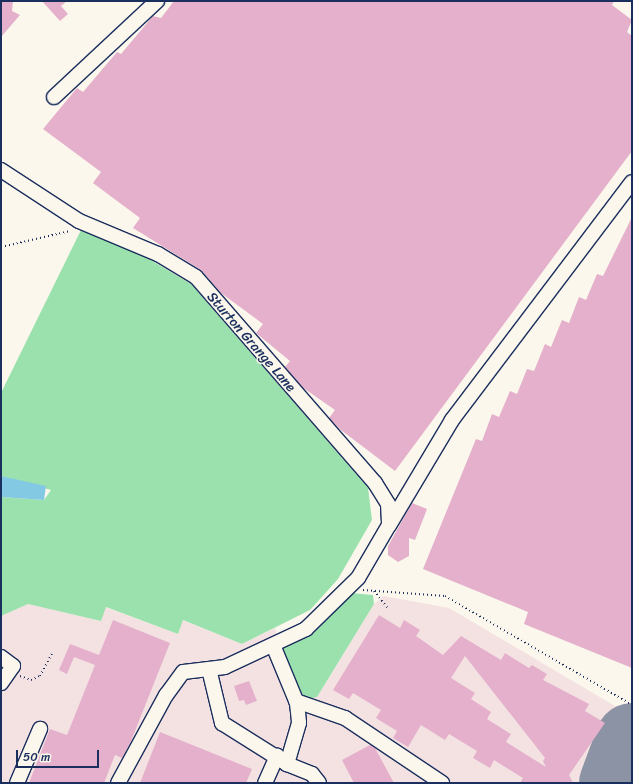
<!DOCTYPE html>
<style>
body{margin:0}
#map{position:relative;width:633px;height:784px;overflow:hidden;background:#fbf7ec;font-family:Sriracha,sans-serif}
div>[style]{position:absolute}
.built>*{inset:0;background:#f4e2e2}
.green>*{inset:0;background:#9be1ad}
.water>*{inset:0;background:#83c9e4}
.runway>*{height:75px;margin:-37.5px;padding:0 37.5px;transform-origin:37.5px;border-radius:37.5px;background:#8b93a5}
.building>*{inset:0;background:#e4b0cb}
.path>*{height:2px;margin-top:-1px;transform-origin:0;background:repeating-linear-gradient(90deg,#1b2f5e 0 1px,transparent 0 4px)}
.roads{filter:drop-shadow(1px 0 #1b2f5e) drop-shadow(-1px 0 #1b2f5e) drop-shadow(0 1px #1b2f5e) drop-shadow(0 -1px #1b2f5e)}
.minor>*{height:14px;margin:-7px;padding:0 7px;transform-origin:7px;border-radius:7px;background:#fbf7ec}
span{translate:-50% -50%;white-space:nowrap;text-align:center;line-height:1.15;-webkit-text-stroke:3px #fbf7ec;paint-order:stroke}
.street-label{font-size:14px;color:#1b2f5e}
.frame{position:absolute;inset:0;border:2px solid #1b2f5e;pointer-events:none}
.scale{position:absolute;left:16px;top:750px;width:83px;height:18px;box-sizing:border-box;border:2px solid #1b2f5e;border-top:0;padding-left:5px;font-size:12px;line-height:14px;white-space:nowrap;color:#1b2f5e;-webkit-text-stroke:3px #fbf7ec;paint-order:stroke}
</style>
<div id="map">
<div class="built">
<i style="clip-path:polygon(384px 596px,449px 608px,620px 709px,588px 783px,1px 783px,1px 616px,28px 604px,101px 621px,105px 607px,178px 634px,182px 620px,242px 644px,275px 628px,295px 693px,317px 697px,374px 604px)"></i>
</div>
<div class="green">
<i style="clip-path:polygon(81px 230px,93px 231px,144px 256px,191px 284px,368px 488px,372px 520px,338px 579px,310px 610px,242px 644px,183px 620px,178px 634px,106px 607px,101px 621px,28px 604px,1px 616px,1px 497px,44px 500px,51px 490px,1px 476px,1px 393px)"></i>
<i style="clip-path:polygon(351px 593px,373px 595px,374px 604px,317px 697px,306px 699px,295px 693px,281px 646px,334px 612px)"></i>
</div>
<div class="water">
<i style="clip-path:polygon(1px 476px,46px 486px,44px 500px,1px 497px)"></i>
</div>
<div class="runway">
<i style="left:616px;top:783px;width:46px;rotate:-69.6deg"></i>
</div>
<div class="building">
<i style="clip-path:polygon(1px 1px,13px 1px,12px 11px,20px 15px,1px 37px)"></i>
<i style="clip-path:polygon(42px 1px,67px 1px,61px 6px,68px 14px,60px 21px)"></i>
<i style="clip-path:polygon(174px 1px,614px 1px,612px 5px,632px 20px,627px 32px,632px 36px,632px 151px,395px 471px,341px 430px,329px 418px,335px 410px,302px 387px,285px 367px,290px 361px,256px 333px,263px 324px,221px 293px,201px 270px,133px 228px,140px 218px,93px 183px,101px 172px,43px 129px,77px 88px,83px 92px,117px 52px,121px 54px,153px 16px,161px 18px)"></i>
<i style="clip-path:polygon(632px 217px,632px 668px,524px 624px,528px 612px,423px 569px,476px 439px,482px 441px,492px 414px,499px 417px,510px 391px,517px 394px,527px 369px,534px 371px,545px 344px,551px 347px,562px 320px,569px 323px,579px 297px,586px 300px,597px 274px,603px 276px)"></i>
<i style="clip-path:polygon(412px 503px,427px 509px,415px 540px,409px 538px,409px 556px,398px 562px,388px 555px,388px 546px)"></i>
<i style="clip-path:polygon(evenodd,379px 615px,400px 628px,404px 620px,420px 630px,416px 636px,443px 655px,461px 636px,501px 660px,505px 653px,529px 668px,532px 665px,547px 674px,543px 680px,589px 704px,585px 711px,605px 723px,569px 775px,573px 783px,520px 783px,523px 778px,494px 760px,490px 768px,473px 758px,477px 751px,449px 734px,445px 740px,421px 725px,408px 747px,393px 738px,397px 731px,376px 718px,381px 710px,353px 693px,349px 699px,333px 690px,379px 615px,465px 656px,545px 758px,543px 761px,546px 767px,506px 742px,511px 734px,487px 719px,491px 712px,471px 699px,475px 693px,451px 678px,465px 656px)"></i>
<i style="clip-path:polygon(113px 620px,170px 643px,131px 741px,122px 758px,115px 755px,104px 783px,29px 783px,50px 729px,67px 735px,95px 665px,74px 657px,67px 674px,59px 670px,70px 644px,99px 655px)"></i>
<i style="clip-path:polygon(249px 681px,257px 701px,246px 705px,244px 700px,239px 701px,234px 686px)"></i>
<i style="clip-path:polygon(160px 732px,252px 769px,246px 783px,140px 783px)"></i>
<i style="clip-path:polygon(370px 745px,375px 748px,394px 783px,354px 783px,342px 760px)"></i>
</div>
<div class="path">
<i style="left:1px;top:247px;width:71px;rotate:-13.1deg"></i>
<i style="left:363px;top:590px;width:82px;rotate:4.2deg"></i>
<i style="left:445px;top:596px;width:216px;rotate:30.2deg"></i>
<i style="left:374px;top:591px;width:21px;rotate:51deg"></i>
<i style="left:20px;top:676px;width:12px;rotate:20deg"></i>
<i style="left:31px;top:680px;width:10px;rotate:-24deg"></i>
<i style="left:40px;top:676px;width:26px;rotate:-62deg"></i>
</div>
<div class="roads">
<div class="minor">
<i style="left:54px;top:97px;width:141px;rotate:-43deg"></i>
<i style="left:1px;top:170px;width:93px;rotate:33.2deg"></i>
<i style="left:79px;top:221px;width:86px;rotate:22.7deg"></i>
<i style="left:158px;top:254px;width:44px;rotate:31.2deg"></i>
<i style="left:196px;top:277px;width:273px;rotate:49deg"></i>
<i style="left:375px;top:483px;width:25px;rotate:58deg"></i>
<i style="left:388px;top:504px;width:21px;rotate:87deg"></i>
<i style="left:389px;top:525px;width:61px;rotate:120.3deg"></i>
<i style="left:358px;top:578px;width:73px;rotate:135.6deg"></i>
<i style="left:306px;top:629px;width:89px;rotate:154.9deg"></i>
<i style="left:225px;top:667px;width:42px;rotate:173.2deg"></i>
<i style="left:183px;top:672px;width:29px;rotate:126deg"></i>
<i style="left:166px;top:695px;width:100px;rotate:118.6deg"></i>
<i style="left:390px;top:524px;width:121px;rotate:-59.2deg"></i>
<i style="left:452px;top:420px;width:298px;rotate:-52.9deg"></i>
<i style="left:273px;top:645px;width:63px;rotate:67.5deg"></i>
<i style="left:297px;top:703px;width:20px;rotate:84deg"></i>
<i style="left:299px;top:723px;width:43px;rotate:106.3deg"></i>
<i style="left:1px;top:657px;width:15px;rotate:37deg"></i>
<i style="left:13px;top:666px;width:21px;rotate:125deg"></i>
<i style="left:209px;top:669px;width:56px;rotate:76.5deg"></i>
<i style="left:222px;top:723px;width:77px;rotate:32.2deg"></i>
<i style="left:287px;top:764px;width:27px;rotate:22deg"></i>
<i style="left:312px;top:774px;width:11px;rotate:52deg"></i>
<i style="left:296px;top:701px;width:52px;rotate:19.1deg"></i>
<i style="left:345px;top:718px;width:117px;rotate:33.8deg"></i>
<i style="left:17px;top:783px;width:59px;rotate:-66.9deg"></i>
<i style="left:265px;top:783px;width:30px;rotate:-66deg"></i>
</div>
</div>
<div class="street-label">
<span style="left:251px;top:342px;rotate:49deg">Sturton Grange Lane</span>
</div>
<div class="frame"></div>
<div class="scale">50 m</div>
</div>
